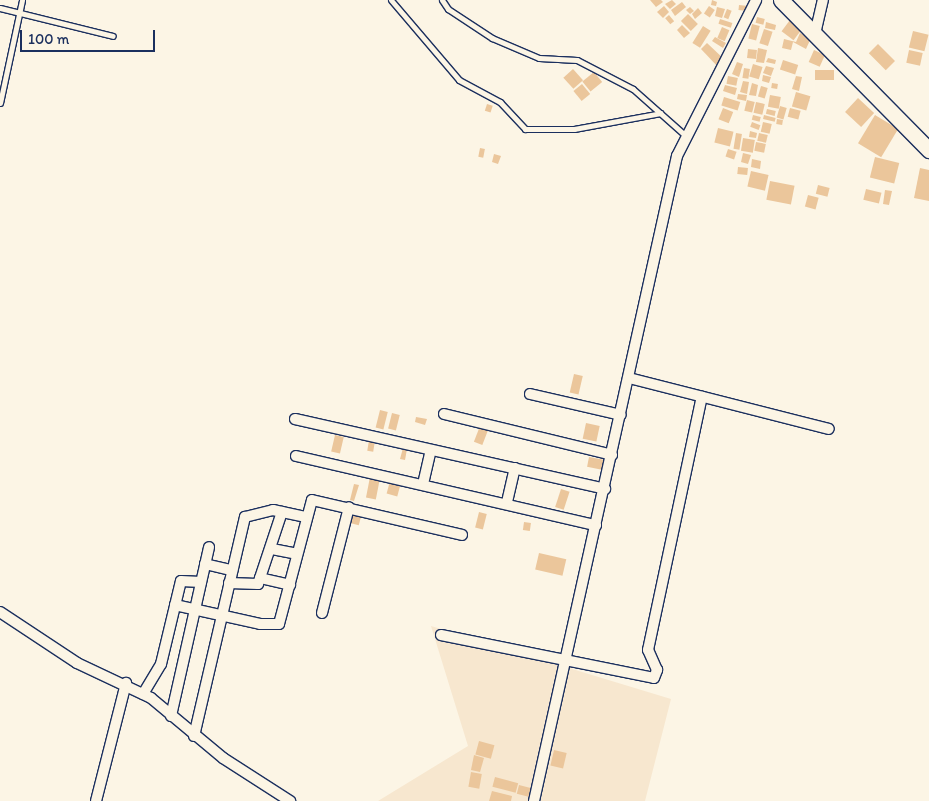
<!DOCTYPE html>
<style>
body{margin:0}
#map{position:relative;width:929px;height:801px;overflow:hidden;background:#fcf5e5;font-family:Itim,sans-serif}
div>[style]{position:absolute}
.built>*{inset:0;background:#f7e7cf}
.building>*{inset:0;background:#ebc69b;transform-origin:0 0}
.roads{filter:drop-shadow(1px 0 #1b2f5e) drop-shadow(-1px 0 #1b2f5e) drop-shadow(0 1px #1b2f5e) drop-shadow(0 -1px #1b2f5e)}
.service>*{height:5px;margin:-2.5px;padding:0 2.5px;transform-origin:2.5px;border-radius:2.5px;background:#fcf5e5}
.minor>*{height:10px;margin:-5px;padding:0 5px;transform-origin:5px;border-radius:5px;background:#fcf5e5}
.secondary>*{height:15px;margin:-7.5px;padding:0 7.5px;transform-origin:7.5px;border-radius:7.5px;background:#fcf5e5}
span{translate:-50% -50%;white-space:nowrap;text-align:center;line-height:1.15;-webkit-text-stroke:5px #fcf5e5;paint-order:stroke}
.scale{position:absolute;left:20px;top:30px;width:135px;height:22px;box-sizing:border-box;border:2px solid #1b2f5e;border-top:0;padding-left:6px;font-size:15px;line-height:18px;white-space:nowrap;color:#1b2f5e;-webkit-text-stroke:4px #fcf5e5;paint-order:stroke}
</style>
<div id="map">
<div class="built">
<i style="clip-path:polygon(431px 626px,671px 699px,645px 801px,378px 801px,468px 746px)"></i>
</div>
<div class="building">
<i style="clip-path:polygon(650px 0,661px 0,663px 2px,656px 7px)"></i>
<i style="clip-path:polygon(672px 0,676px 4px,670px 9px,665px 4px)"></i>
<i style="clip-path:polygon(712px 0,717px 2px,716px 6px,711px 5px)"></i>
<i style="clip-path:polygon(682px 2px,686px 7px,675px 16px,671px 10px)"></i>
<i style="left:739px;top:5px;width:9px;height:5px;rotate:6deg"></i>
<i style="clip-path:polygon(664px 6px,669px 12px,663px 18px,657px 12px)"></i>
<i style="left:709px;top:6px;width:7px;height:9px;rotate:34deg"></i>
<i style="clip-path:polygon(690px 7px,694px 11px,690px 14px,686px 10px)"></i>
<i style="clip-path:polygon(717px 7px,725px 9px,722px 18px,715px 16px)"></i>
<i style="clip-path:polygon(698px 8px,702px 13px,695px 19px,692px 14px)"></i>
<i style="left:727px;top:9px;width:5px;height:9px;rotate:22deg"></i>
<i style="left:688px;top:14px;width:14px;height:10px;rotate:45deg"></i>
<i style="left:669px;top:15px;width:8px;height:5px;rotate:50deg"></i>
<i style="left:757px;top:17px;width:8px;height:6px;rotate:14deg"></i>
<i style="left:720px;top:19px;width:13px;height:5px;rotate:18deg"></i>
<i style="left:790px;top:20px;width:15px;height:14px;rotate:37deg"></i>
<i style="clip-path:polygon(766px 22px,776px 25px,775px 30px,765px 28px)"></i>
<i style="left:752px;top:24px;width:8px;height:15px;rotate:14deg"></i>
<i style="clip-path:polygon(682px 25px,690px 33px,684px 38px,677px 30px)"></i>
<i style="left:703px;top:26px;width:9px;height:20px;rotate:32deg"></i>
<i style="left:722px;top:27px;width:8px;height:12px;rotate:23deg"></i>
<i style="left:764px;top:29px;width:9px;height:15px;rotate:18deg"></i>
<i style="left:913px;top:31px;width:16px;height:17px;rotate:14deg"></i>
<i style="clip-path:polygon(800px 33px,811px 38px,806px 49px,793px 42px,791px 50px,782px 48px,784px 39px,796px 42px)"></i>
<i style="clip-path:polygon(715px 37px,726px 43px,723px 48px,712px 41px)"></i>
<i style="clip-path:polygon(707px 43px,725px 60px,718px 67px,701px 49px)"></i>
<i style="left:878px;top:44px;width:24px;height:13px;rotate:45deg"></i>
<i style="clip-path:polygon(758px 48px,767px 50px,764px 63px,756px 62px)"></i>
<i style="left:748px;top:49px;width:9px;height:9px;rotate:6deg"></i>
<i style="left:814px;top:50px;width:12px;height:13px;rotate:24deg"></i>
<i style="left:909px;top:50px;width:14px;height:13px;rotate:12deg"></i>
<i style="clip-path:polygon(768px 58px,776px 60px,775px 64px,766px 62px)"></i>
<i style="left:783px;top:60px;width:16px;height:10px;rotate:18deg"></i>
<i style="clip-path:polygon(737px 62px,743px 64px,739px 77px,732px 74px)"></i>
<i style="left:753px;top:64px;width:10px;height:13px;rotate:17deg"></i>
<i style="clip-path:polygon(766px 66px,774px 68px,771px 76px,763px 73px)"></i>
<i style="left:744px;top:68px;width:6px;height:10px;rotate:9deg"></i>
<i style="left:573px;top:69px;width:15px;height:13px;rotate:48deg"></i>
<i style="left:815px;top:70px;width:19px;height:10px"></i>
<i style="left:594px;top:72px;width:13px;height:15px;rotate:51deg"></i>
<i style="clip-path:polygon(763px 75px,771px 77px,769px 83px,762px 81px)"></i>
<i style="left:728px;top:76px;width:10px;height:8px;rotate:11deg"></i>
<i style="clip-path:polygon(796px 76px,802px 77px,799px 91px,792px 89px)"></i>
<i style="clip-path:polygon(743px 81px,749px 82px,747px 94px,740px 92px)"></i>
<i style="clip-path:polygon(752px 83px,758px 85px,756px 96px,749px 95px)"></i>
<i style="left:772px;top:83px;width:6px;height:5px;rotate:9deg"></i>
<i style="left:582px;top:84px;width:13px;height:11px;rotate:51deg"></i>
<i style="clip-path:polygon(725px 85px,737px 88px,735px 95px,723px 91px)"></i>
<i style="left:761px;top:86px;width:7px;height:11px;rotate:16deg"></i>
<i style="left:796px;top:92px;width:15px;height:15px;rotate:16deg"></i>
<i style="clip-path:polygon(738px 94px,747px 95px,746px 101px,737px 99px)"></i>
<i style="left:770px;top:95px;width:11px;height:12px;rotate:10deg"></i>
<i style="left:724px;top:97px;width:17px;height:9px;rotate:17deg"></i>
<i style="left:858px;top:98px;width:22px;height:19px;rotate:43deg"></i>
<i style="left:747px;top:100px;width:8px;height:11px;rotate:14deg"></i>
<i style="left:756px;top:102px;width:9px;height:11px;rotate:13deg"></i>
<i style="left:487px;top:104px;width:6px;height:7px;rotate:18deg"></i>
<i style="left:780px;top:106px;width:7px;height:12px;rotate:16deg"></i>
<i style="left:723px;top:108px;width:11px;height:12px;rotate:22deg"></i>
<i style="left:790px;top:108px;width:11px;height:9px;rotate:15deg"></i>
<i style="left:767px;top:109px;width:9px;height:5px;rotate:13deg"></i>
<i style="left:753px;top:115px;width:8px;height:5px;rotate:14deg"></i>
<i style="left:764px;top:115px;width:12px;height:4px;rotate:14deg"></i>
<i style="left:875px;top:115px;width:27px;height:33px;rotate:31deg"></i>
<i style="left:777px;top:119px;width:6px;height:5px;rotate:9deg"></i>
<i style="left:752px;top:122px;width:9px;height:5px;rotate:21deg"></i>
<i style="left:763px;top:122px;width:9px;height:10px;rotate:13deg"></i>
<i style="left:718px;top:128px;width:16px;height:15px;rotate:14deg"></i>
<i style="clip-path:polygon(750px 131px,757px 133px,756px 138px,749px 137px)"></i>
<i style="left:736px;top:133px;width:6px;height:16px;rotate:9deg"></i>
<i style="left:759px;top:133px;width:9px;height:8px;rotate:13deg"></i>
<i style="left:743px;top:138px;width:12px;height:13px;rotate:9deg"></i>
<i style="left:756px;top:142px;width:10px;height:9px;rotate:11deg"></i>
<i style="left:480px;top:148px;width:5px;height:9px;rotate:11deg"></i>
<i style="left:728px;top:149px;width:9px;height:8px;rotate:18deg"></i>
<i style="clip-path:polygon(743px 153px,751px 155px,748px 164px,741px 162px)"></i>
<i style="clip-path:polygon(494px 154px,501px 156px,498px 164px,492px 162px)"></i>
<i style="left:875px;top:157px;width:25px;height:21px;rotate:14deg"></i>
<i style="clip-path:polygon(752px 159px,761px 161px,760px 169px,751px 167px)"></i>
<i style="left:738px;top:167px;width:10px;height:7px;rotate:6deg"></i>
<i style="clip-path:polygon(920px 168px,929px 170px,929px 201px,914px 198px)"></i>
<i style="left:751px;top:171px;width:18px;height:16px;rotate:13deg"></i>
<i style="left:770px;top:181px;width:25px;height:19px;rotate:11deg"></i>
<i style="left:818px;top:185px;width:12px;height:9px;rotate:14deg"></i>
<i style="left:866px;top:189px;width:16px;height:11px;rotate:14deg"></i>
<i style="clip-path:polygon(885px 190px,892px 191px,889px 205px,883px 204px)"></i>
<i style="left:808px;top:195px;width:11px;height:12px;rotate:15deg"></i>
<i style="left:574px;top:374px;width:9px;height:19px;rotate:13deg"></i>
<i style="left:380px;top:410px;width:8px;height:18px;rotate:14deg"></i>
<i style="left:392px;top:413px;width:8px;height:16px;rotate:14deg"></i>
<i style="clip-path:polygon(416px 417px,427px 419px,425px 425px,415px 422px)"></i>
<i style="left:586px;top:423px;width:14px;height:16px;rotate:12deg"></i>
<i style="left:480px;top:426px;width:9px;height:17px;rotate:21deg"></i>
<i style="left:335px;top:435px;width:9px;height:17px;rotate:13deg"></i>
<i style="left:369px;top:440px;width:6px;height:11px;rotate:9deg"></i>
<i style="clip-path:polygon(403px 448px,407px 449px,405px 460px,400px 459px)"></i>
<i style="left:589px;top:457px;width:15px;height:10px;rotate:11deg"></i>
<i style="left:370px;top:477px;width:10px;height:21px;rotate:11deg"></i>
<i style="left:390px;top:481px;width:11px;height:13px;rotate:15deg"></i>
<i style="clip-path:polygon(354px 484px,359px 485px,354px 501px,350px 500px)"></i>
<i style="left:561px;top:489px;width:9px;height:19px;rotate:18deg"></i>
<i style="left:352px;top:508px;width:11px;height:15px;rotate:15deg"></i>
<i style="left:479px;top:512px;width:8px;height:16px;rotate:14deg"></i>
<i style="left:524px;top:522px;width:7px;height:8px;rotate:8deg"></i>
<i style="left:539px;top:553px;width:28px;height:17px;rotate:13deg"></i>
<i style="left:479px;top:741px;width:16px;height:14px;rotate:15deg"></i>
<i style="left:554px;top:750px;width:13px;height:16px;rotate:13deg"></i>
<i style="clip-path:polygon(474px 755px,484px 758px,480px 772px,471px 770px)"></i>
<i style="left:471px;top:772px;width:11px;height:15px;rotate:10deg"></i>
<i style="left:495px;top:777px;width:24px;height:10px;rotate:15deg"></i>
<i style="left:519px;top:785px;width:12px;height:9px;rotate:14deg"></i>
<i style="clip-path:polygon(492px 791px,512px 796px,511px 801px,489px 801px)"></i>
</div>
<div class="roads">
<div class="service">
<i style="left:391px;top:0;width:105px;rotate:49.6deg"></i>
<i style="left:459px;top:80px;width:47px;rotate:28.2deg"></i>
<i style="left:500px;top:102px;width:37px;rotate:47deg"></i>
<i style="left:525px;top:129px;width:49px"></i>
<i style="left:574px;top:129px;width:88px;rotate:-10.4deg"></i>
<i style="left:442px;top:0;width:11px;rotate:56deg"></i>
<i style="left:448px;top:9px;width:53px;rotate:33.4deg"></i>
<i style="left:492px;top:38px;width:51px;rotate:23.1deg"></i>
<i style="left:539px;top:58px;width:38px;rotate:3deg"></i>
<i style="left:577px;top:60px;width:63px;rotate:27.4deg"></i>
<i style="left:633px;top:89px;width:71px;rotate:41.6deg"></i>
<i style="left:0;top:8px;width:116px;rotate:13.9deg"></i>
<i style="left:0;top:103px;width:105px;rotate:-77.9deg"></i>
</div>
<div class="minor">
<i style="left:815px;top:34px;width:35px;rotate:-77deg"></i>
<i style="left:629px;top:378px;width:206px;rotate:14.3deg"></i>
<i style="left:530px;top:394px;width:93px;rotate:13deg"></i>
<i style="left:444px;top:414px;width:173px;rotate:13.7deg"></i>
<i style="left:295px;top:419px;width:318px;rotate:12.7deg"></i>
<i style="left:296px;top:456px;width:308px;rotate:13deg"></i>
<i style="left:423px;top:484px;width:35px;rotate:-77deg"></i>
<i style="left:507px;top:502px;width:35px;rotate:-77deg"></i>
<i style="left:272px;top:549px;width:25px;rotate:11deg"></i>
<i style="left:205px;top:564px;width:28px;rotate:13deg"></i>
<i style="left:260px;top:578px;width:31px;rotate:13deg"></i>
<i style="left:229px;top:583px;width:29px;rotate:2deg"></i>
<i style="left:258px;top:584px;width:76px;rotate:-71.6deg"></i>
<i style="left:175px;top:605px;width:87px;rotate:12.6deg"></i>
<i style="left:260px;top:624px;width:19px"></i>
<i style="left:279px;top:624px;width:128px;rotate:-75.1deg"></i>
<i style="left:312px;top:500px;width:154px;rotate:13.1deg"></i>
<i style="left:0;top:612px;width:92px;rotate:33.5deg"></i>
<i style="left:77px;top:663px;width:82px;rotate:25.3deg"></i>
<i style="left:151px;top:698px;width:94px;rotate:39.8deg"></i>
<i style="left:223px;top:758px;width:80px;rotate:32.7deg"></i>
<i style="left:322px;top:613px;width:109px;rotate:-75.7deg"></i>
<i style="left:441px;top:635px;width:217px;rotate:11.4deg"></i>
<i style="left:654px;top:678px;width:9px;rotate:-69deg"></i>
<i style="left:657px;top:670px;width:22px;rotate:-114deg"></i>
<i style="left:648px;top:650px;width:259px;rotate:-78deg"></i>
<i style="left:143px;top:694px;width:35px;rotate:-59deg"></i>
<i style="left:161px;top:664px;width:85px;rotate:-76.5deg"></i>
<i style="left:181px;top:581px;width:20px;rotate:3deg"></i>
<i style="left:171px;top:716px;width:173px;rotate:-77.3deg"></i>
<i style="left:194px;top:736px;width:225px;rotate:-76.9deg"></i>
<i style="left:245px;top:517px;width:29px;rotate:-14deg"></i>
<i style="left:273px;top:510px;width:34px;rotate:12deg"></i>
<i style="left:96px;top:801px;width:122px;rotate:-75.7deg"></i>
<i style="left:534px;top:801px;width:661px;rotate:-77.5deg"></i>
<i style="left:677px;top:156px;width:175px;rotate:-63.1deg"></i>
</div>
<div class="secondary">
<i style="left:781px;top:0;width:211px;rotate:45.4deg"></i>
</div>
</div>
<div class="scale">100 m</div>
</div>
